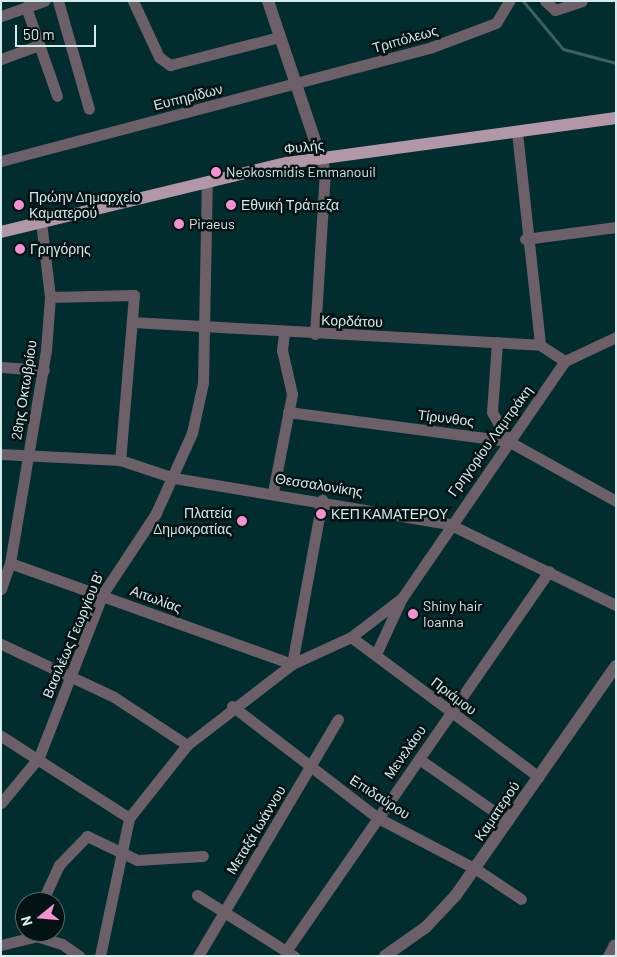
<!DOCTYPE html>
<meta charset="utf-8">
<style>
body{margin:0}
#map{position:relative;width:617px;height:957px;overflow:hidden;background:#012d2f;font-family:Barlow,sans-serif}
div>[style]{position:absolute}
.stream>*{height:3px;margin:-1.5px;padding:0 1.5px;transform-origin:1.5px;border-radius:1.5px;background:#3a6163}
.minor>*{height:11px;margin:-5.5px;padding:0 5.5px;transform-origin:5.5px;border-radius:5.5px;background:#6c5f67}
.tertiary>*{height:12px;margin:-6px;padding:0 6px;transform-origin:6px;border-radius:6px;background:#6c5f67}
.primary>*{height:12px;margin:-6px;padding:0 6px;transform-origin:6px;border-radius:6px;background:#b297a7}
.dots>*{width:14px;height:14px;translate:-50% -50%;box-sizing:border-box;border:2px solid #031213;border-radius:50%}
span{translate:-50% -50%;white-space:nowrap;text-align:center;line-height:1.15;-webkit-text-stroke:5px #031213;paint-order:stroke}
.street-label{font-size:14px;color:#d5eaeb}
.poi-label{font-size:14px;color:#d5eaeb}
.left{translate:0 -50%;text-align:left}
.right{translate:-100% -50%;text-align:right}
.frame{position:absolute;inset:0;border:2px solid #d5eaeb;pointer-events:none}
.north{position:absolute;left:15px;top:892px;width:50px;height:50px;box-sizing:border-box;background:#031213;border:1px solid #576869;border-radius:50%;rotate:253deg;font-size:14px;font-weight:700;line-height:20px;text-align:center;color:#d5eaeb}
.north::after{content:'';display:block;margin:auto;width:18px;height:22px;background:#f590d1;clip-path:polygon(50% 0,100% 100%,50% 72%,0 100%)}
.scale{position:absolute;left:15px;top:25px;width:81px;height:22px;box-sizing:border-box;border:2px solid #d5eaeb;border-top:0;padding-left:6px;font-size:15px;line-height:18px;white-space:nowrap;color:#d5eaeb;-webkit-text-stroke:4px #031213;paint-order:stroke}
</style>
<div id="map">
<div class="stream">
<i style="left:523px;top:1px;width:62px;rotate:50.2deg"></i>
<i style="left:563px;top:49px;width:55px;rotate:14.8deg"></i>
</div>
<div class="minor">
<i style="left:58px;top:1px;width:112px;rotate:74deg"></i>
<i style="left:133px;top:1px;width:62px;rotate:65.1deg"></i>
<i style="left:159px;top:57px;width:14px;rotate:36deg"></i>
<i style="left:170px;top:65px;width:113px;rotate:-14.4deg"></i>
<i style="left:545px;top:1px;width:13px;rotate:42deg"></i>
<i style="left:555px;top:10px;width:28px;rotate:-18deg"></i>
<i style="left:26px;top:7px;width:94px;rotate:70.8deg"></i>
<i style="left:1px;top:16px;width:46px;rotate:-19.2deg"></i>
<i style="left:1px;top:59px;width:40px;rotate:-20.2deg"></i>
<i style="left:517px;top:132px;width:214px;rotate:83.8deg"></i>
<i style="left:1px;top:161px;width:446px;rotate:-14.8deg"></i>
<i style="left:432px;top:47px;width:68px;rotate:-20.6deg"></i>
<i style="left:496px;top:23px;width:26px;rotate:-59deg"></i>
<i style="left:525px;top:239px;width:92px;rotate:-7.5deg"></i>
<i style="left:50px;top:297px;width:84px;rotate:-1.4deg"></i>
<i style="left:134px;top:295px;width:166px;rotate:94.8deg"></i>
<i style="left:132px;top:322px;width:409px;rotate:3.2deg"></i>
<i style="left:540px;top:345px;width:30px;rotate:33deg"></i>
<i style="left:315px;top:334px;width:162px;rotate:-86.5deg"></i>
<i style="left:325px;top:172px;width:11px;rotate:-105deg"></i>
<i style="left:497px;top:342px;width:70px;rotate:94.1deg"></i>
<i style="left:492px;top:412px;width:33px;rotate:61deg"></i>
<i style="left:1px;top:367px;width:43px;rotate:4deg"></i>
<i style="left:288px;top:412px;width:222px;rotate:7.5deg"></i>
<i style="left:508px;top:441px;width:124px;rotate:29.1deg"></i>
<i style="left:1px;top:454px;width:119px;rotate:2.9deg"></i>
<i style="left:120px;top:460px;width:57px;rotate:18.4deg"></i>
<i style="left:174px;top:478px;width:279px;rotate:9.5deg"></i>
<i style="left:449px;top:524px;width:186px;rotate:25.9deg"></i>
<i style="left:273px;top:492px;width:100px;rotate:-79deg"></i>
<i style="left:292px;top:394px;width:45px;rotate:-102.8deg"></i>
<i style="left:282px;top:350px;width:17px;rotate:-83deg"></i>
<i style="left:10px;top:563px;width:300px;rotate:19.7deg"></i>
<i style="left:1px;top:589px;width:28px;rotate:-71deg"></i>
<i style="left:10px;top:563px;width:216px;rotate:-80.4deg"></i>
<i style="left:46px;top:350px;width:53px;rotate:-85.7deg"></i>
<i style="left:50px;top:297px;width:76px;rotate:-96.8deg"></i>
<i style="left:351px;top:637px;width:234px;rotate:36.7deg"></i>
<i style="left:1px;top:644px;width:125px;rotate:25.1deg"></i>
<i style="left:114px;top:697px;width:87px;rotate:33.3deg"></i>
<i style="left:376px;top:654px;width:60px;rotate:-65.2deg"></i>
<i style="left:292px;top:664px;width:167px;rotate:-79.6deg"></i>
<i style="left:232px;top:706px;width:184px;rotate:37.5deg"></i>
<i style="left:378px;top:818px;width:110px;rotate:27.5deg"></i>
<i style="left:476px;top:869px;width:54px;rotate:33.7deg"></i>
<i style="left:1px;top:736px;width:152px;rotate:32.6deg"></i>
<i style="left:419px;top:759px;width:108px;rotate:34.9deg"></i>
<i style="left:1px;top:803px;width:60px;rotate:-50.4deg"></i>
<i style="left:39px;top:757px;width:174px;rotate:-68.7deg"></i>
<i style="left:102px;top:595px;width:98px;rotate:-56.6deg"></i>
<i style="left:156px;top:513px;width:88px;rotate:-65.8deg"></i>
<i style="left:192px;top:433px;width:51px;rotate:-77.6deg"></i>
<i style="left:203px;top:383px;width:201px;rotate:-88.9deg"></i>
<i style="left:197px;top:895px;width:115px;rotate:32.2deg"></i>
<i style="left:42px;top:902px;width:41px;rotate:-65.3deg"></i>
<i style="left:59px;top:865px;width:40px;rotate:-46deg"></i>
<i style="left:87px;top:836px;width:55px;rotate:25.6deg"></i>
<i style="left:137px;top:860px;width:66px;rotate:-3.5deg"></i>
<i style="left:1px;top:945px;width:36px;rotate:-14deg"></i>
<i style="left:36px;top:936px;width:27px;rotate:17deg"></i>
<i style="left:62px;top:944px;width:21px;rotate:35deg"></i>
<i style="left:286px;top:951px;width:462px;rotate:-55.3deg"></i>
<i style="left:100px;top:956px;width:141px;rotate:-78.1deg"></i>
<i style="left:129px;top:818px;width:93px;rotate:-51.5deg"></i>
<i style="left:187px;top:745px;width:133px;rotate:-37.6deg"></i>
<i style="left:292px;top:664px;width:65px;rotate:-24.6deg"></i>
<i style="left:351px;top:637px;width:64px;rotate:-37.4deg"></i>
<i style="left:402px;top:598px;width:288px;rotate:-55.5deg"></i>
<i style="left:565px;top:361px;width:56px;rotate:-25.2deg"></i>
<i style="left:198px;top:956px;width:275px;rotate:-59.4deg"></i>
<i style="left:608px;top:956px;width:13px;rotate:-63deg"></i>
</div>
<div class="tertiary">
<i style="left:268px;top:1px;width:169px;rotate:71.4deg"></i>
<i style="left:385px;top:956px;width:50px;rotate:-35.3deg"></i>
<i style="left:426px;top:927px;width:44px;rotate:-46.8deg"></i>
<i style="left:456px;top:895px;width:279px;rotate:-55.1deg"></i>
</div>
<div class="primary">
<i style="left:1px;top:232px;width:294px;rotate:-13.6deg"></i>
<i style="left:287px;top:163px;width:332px;rotate:-7.8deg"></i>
</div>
<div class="dots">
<i style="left:216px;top:172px;background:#f590d1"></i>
<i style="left:19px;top:205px;background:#f590d1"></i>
<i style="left:231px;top:205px;background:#f590d1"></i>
<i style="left:179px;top:224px;background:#f590d1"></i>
<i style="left:20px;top:249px;background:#f590d1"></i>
<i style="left:321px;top:514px;background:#f590d1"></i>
<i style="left:242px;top:521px;background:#f590d1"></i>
<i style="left:413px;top:614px;background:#f590d1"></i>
</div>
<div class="street-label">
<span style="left:405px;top:39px;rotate:-16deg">Τριπόλεως</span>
<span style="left:188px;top:97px;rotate:-14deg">Ευπηρίδων</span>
<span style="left:304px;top:147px;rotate:-6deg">Φυλής</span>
<span style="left:352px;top:321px;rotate:2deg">Κορδάτου</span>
<span style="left:24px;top:390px;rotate:-81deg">28ης Οκτωβρίου</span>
<span style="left:446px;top:418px;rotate:7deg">Τίρυνθος</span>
<span style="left:490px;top:441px;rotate:-54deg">Γρηγορίου Λαμπράκη</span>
<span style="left:319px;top:485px;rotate:9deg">Θεσσαλονίκης</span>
<span style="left:156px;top:599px;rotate:20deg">Αιτωλίας</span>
<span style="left:73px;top:635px;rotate:-67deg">Βασιλέως Γεωργίου Β'</span>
<span style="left:454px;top:696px;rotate:37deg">Πριάμου</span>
<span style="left:405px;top:752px;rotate:-55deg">Μενελάου</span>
<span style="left:380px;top:797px;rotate:33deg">Επιδαύρου</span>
<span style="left:497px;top:811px;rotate:-56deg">Καματερού</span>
<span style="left:256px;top:830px;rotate:-59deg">Μεταξά Ιωάννου</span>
</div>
<div class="poi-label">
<span class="left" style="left:226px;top:172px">Neokosmidis Emmanouil</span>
<span class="left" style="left:29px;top:205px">Πρώην Δημαρχείο<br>Καματερού</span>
<span class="left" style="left:241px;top:205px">Εθνική Τράπεζα</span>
<span class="left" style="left:189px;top:224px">Piraeus</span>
<span class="left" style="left:30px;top:249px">Γρηγόρης</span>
<span class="right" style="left:232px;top:521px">Πλατεία<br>Δημοκρατίας</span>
<span class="left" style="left:331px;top:514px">ΚΕΠ ΚΑΜΑΤΕΡΟΥ</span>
<span class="left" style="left:423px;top:614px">Shiny hair<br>Ioanna</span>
</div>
<div class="frame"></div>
<div class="north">N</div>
<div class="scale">50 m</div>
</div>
